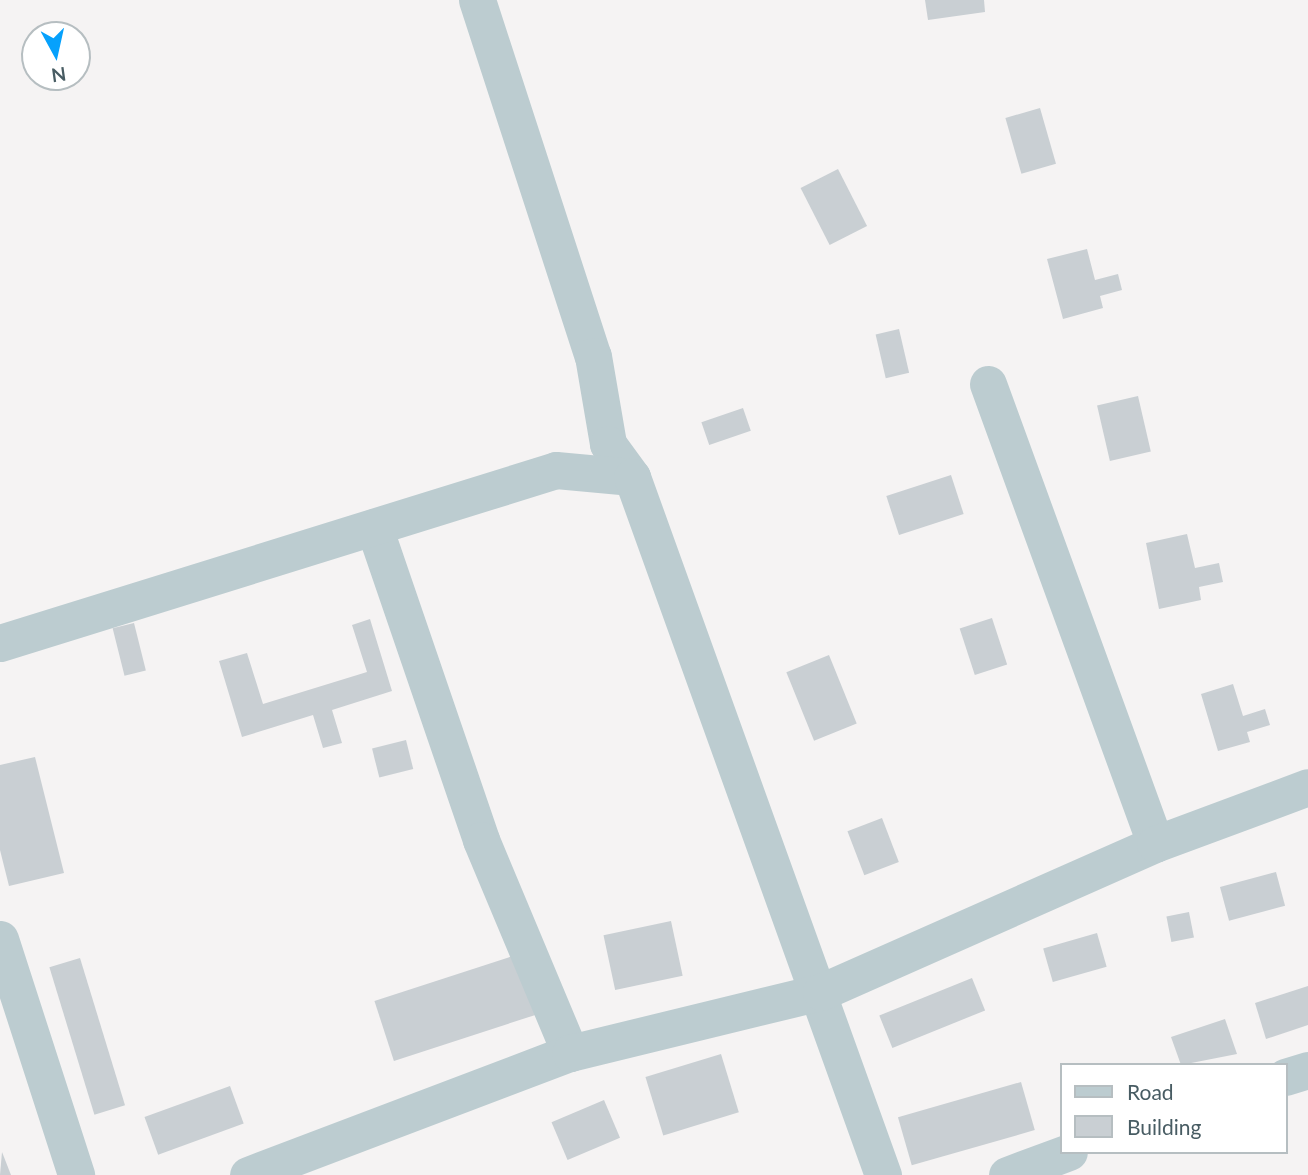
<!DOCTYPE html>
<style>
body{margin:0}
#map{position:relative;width:1308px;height:1175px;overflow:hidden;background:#f5f3f3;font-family:Lato,sans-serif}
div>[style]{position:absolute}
.building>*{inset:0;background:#c9cfd3;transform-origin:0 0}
.minor>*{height:37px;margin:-18.5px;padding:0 18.5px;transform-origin:18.5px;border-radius:18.5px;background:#bcccd0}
span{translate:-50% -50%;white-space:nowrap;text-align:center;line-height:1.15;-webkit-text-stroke:6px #fff;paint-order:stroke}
.legend{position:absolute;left:1060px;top:1063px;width:228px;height:91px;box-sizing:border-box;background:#fff;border:2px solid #b6bec1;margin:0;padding:9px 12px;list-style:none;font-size:21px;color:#485c63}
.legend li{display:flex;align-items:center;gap:14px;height:35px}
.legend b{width:35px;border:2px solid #b6bec1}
.north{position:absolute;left:21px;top:21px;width:70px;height:70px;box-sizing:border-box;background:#fff;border:2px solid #b6bec1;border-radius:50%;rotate:172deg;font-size:19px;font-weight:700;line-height:28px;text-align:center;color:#485c63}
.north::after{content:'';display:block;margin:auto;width:24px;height:32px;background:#06a1fc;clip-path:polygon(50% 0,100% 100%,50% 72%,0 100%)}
</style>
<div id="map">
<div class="building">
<i style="clip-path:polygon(925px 0,984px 0,985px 12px,928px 20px)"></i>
<i style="left:1040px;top:108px;width:58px;height:36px;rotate:74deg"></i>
<i style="left:838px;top:169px;width:64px;height:42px;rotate:63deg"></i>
<i style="clip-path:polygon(1087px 249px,1095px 280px,1118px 274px,1122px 290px,1100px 296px,1103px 308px,1063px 319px,1047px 259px)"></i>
<i style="left:899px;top:329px;width:45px;height:24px;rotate:77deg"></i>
<i style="left:1138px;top:396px;width:57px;height:42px;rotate:77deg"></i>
<i style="left:743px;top:408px;width:24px;height:44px;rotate:71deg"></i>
<i style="left:951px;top:475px;width:41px;height:68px;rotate:72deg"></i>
<i style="clip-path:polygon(1187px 534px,1195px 568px,1219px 563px,1223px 582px,1199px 587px,1201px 600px,1159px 609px,1146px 543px)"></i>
<i style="left:992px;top:618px;width:49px;height:34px;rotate:72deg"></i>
<i style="clip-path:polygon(370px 619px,392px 691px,332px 710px,342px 743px,323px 748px,313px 715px,242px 737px,219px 661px,247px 653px,263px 704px,367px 672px,352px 625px)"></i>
<i style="left:134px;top:623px;width:49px;height:22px;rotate:76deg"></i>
<i style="left:829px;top:655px;width:74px;height:46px;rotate:68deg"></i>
<i style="clip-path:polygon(1233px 684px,1243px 716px,1265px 709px,1270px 725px,1247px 732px,1250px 742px,1218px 751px,1201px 694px)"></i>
<i style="left:406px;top:740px;width:30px;height:35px;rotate:76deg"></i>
<i style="clip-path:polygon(35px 757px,64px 873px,9px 886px,0 850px,0 765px)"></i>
<i style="left:882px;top:818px;width:47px;height:37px;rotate:69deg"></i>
<i style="left:1276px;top:872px;width:35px;height:58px;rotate:75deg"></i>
<i style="left:1189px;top:912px;width:26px;height:23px;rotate:79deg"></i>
<i style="left:671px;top:921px;width:56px;height:69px;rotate:78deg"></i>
<i style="left:1097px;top:933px;width:35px;height:56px;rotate:74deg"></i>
<i style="left:519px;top:954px;width:63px;height:152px;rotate:72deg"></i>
<i style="left:80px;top:958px;width:154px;height:32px;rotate:73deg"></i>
<i style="left:972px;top:978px;width:35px;height:100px;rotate:68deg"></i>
<i style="clip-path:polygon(1308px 986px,1308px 1025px,1266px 1039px,1255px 1003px)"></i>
<i style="clip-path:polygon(1225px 1019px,1237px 1054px,1181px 1065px,1171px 1037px)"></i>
<i style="left:721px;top:1054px;width:61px;height:79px;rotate:73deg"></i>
<i style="left:1021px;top:1082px;width:50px;height:128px;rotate:74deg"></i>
<i style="left:230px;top:1086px;width:40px;height:91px;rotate:70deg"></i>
<i style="left:604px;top:1100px;width:41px;height:57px;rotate:67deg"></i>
<i style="clip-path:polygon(2px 1152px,11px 1175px,0 1175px)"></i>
</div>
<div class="minor">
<i style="left:477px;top:0;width:374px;rotate:72deg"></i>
<i style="left:593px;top:356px;width:89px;rotate:80.3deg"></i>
<i style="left:608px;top:444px;width:41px;rotate:54deg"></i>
<i style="left:988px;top:384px;width:489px;rotate:70deg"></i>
<i style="left:374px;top:527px;width:331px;rotate:71.1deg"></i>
<i style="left:481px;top:840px;width:231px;rotate:67.3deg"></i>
<i style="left:0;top:643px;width:582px;rotate:-17.28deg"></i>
<i style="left:556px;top:470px;width:76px;rotate:5.3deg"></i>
<i style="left:632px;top:477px;width:742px;rotate:70.22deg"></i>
<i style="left:0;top:939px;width:248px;rotate:72.1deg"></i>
<i style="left:1285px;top:1077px;width:24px;rotate:-17deg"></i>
<i style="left:248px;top:1175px;width:344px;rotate:-20.8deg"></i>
<i style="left:570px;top:1053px;width:258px;rotate:-13.7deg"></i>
<i style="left:821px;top:992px;width:365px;rotate:-23.9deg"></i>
<i style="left:1155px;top:844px;width:163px;rotate:-20.4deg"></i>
<i style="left:1007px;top:1175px;width:66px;rotate:-20.4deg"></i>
</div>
<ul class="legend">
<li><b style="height:9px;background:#bcccd0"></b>Road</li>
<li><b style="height:19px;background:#c9cfd3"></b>Building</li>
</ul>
<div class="north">N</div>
</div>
